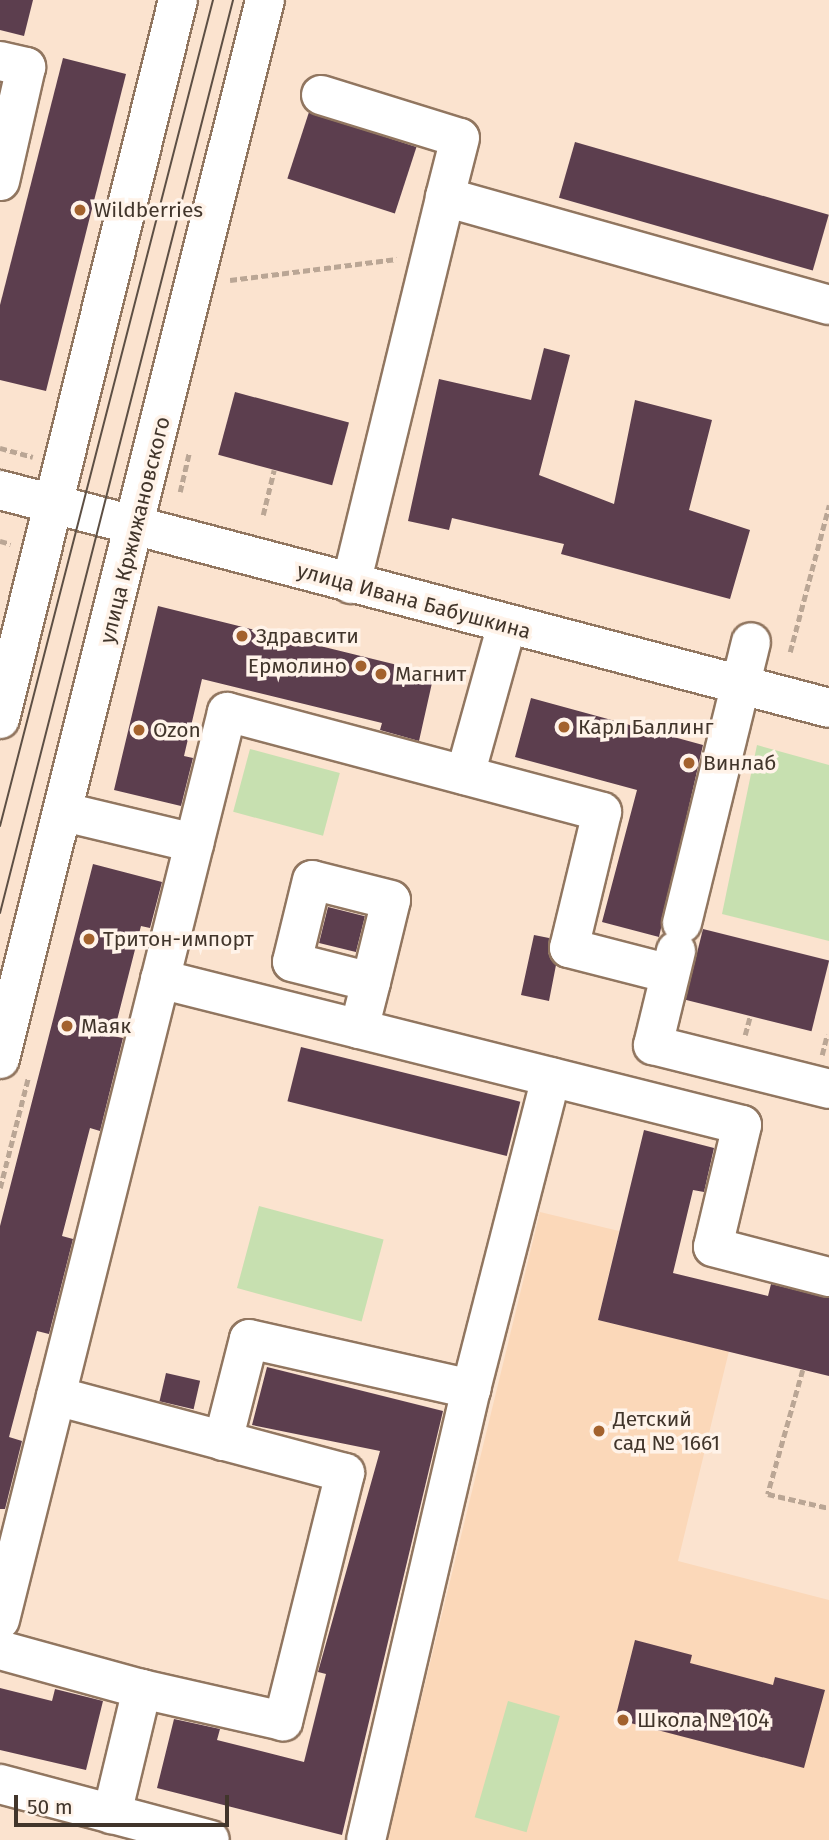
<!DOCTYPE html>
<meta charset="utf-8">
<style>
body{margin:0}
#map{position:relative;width:829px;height:1840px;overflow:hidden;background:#fbe3cf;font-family:"Fira Sans",sans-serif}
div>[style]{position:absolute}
.built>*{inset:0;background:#fbd8b9}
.green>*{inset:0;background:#c7e0b0;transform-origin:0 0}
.building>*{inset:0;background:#5c3e4e;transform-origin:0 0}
.path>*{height:4.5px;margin-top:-2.25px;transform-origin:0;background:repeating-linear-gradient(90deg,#baa695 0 7px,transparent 0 10.5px)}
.roads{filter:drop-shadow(2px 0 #917660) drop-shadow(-2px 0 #917660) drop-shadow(0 2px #917660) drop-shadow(0 -2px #917660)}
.minor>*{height:38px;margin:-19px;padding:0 19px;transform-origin:19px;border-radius:19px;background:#fff}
.tram>*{height:2px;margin:-1px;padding:0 1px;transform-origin:1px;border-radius:1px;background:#5d4f44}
.dots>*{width:19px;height:19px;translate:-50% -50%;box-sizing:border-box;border:4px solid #fff3e9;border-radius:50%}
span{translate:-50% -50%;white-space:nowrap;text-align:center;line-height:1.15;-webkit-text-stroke:7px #fff3e9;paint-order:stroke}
.poi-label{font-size:21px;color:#41352b}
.left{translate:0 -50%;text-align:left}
.right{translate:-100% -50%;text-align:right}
.street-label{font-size:21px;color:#41352b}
.scale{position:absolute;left:14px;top:1795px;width:215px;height:32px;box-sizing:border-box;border:4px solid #41352b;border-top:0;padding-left:9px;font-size:21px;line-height:24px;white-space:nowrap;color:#41352b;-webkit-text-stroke:5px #fff3e9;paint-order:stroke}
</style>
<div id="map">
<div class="built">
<i style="clip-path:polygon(540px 1212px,619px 1231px,598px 1320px,729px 1351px,678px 1561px,829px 1600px,829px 1840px,387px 1840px)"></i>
</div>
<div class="green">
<i style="clip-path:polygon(757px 745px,829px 765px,829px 941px,722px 914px)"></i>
<i style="left:250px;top:749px;width:93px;height:65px;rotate:15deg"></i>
<i style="left:259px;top:1206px;width:129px;height:85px;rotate:15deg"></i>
<i style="left:508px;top:1701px;width:54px;height:121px;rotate:16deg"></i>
</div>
<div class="building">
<i style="clip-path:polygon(0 0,33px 0,24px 36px,0 30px)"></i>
<i style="clip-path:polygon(63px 58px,126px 74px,46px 391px,0 380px,0 305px)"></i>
<i style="left:309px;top:112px;width:113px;height:70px;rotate:18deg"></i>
<i style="left:575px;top:142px;width:264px;height:58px;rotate:16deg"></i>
<i style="clip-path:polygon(544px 348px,570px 355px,539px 475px,614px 504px,635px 400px,712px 420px,689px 510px,750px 530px,730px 599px,561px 554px,564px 544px,452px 518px,449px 530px,408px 521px,439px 379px,531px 400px)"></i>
<i style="left:235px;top:392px;width:118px;height:65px;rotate:15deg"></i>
<i style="clip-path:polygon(158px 606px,434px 674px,419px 741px,380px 730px,382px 723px,202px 679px,184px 756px,193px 758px,181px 806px,114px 790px)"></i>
<i style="clip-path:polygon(531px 698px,703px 745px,659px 937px,602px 922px,637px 790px,515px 757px)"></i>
<i style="clip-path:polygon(93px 864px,162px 882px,150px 928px,141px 926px,113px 1036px,123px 1038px,100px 1131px,90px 1128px,62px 1236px,73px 1239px,49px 1334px,37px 1331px,9px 1437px,22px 1441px,5px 1509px,0 1509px,0 1226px)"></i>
<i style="left:328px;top:907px;width:38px;height:37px;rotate:14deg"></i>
<i style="left:703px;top:929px;width:130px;height:73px;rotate:14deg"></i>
<i style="clip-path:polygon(534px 935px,549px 938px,548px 953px,556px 965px,549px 1001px,521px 995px)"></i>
<i style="left:301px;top:1047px;width:226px;height:56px;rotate:14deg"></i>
<i style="clip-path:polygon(644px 1130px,714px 1148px,704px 1192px,693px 1190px,673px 1273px,768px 1296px,771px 1284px,829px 1298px,829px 1376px,598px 1320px)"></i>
<i style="clip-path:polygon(267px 1367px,443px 1411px,342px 1835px,157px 1788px,174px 1719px,220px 1729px,217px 1740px,304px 1762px,326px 1674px,318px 1672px,380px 1451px,252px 1425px)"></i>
<i style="left:166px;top:1373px;width:35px;height:29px;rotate:13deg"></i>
<i style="clip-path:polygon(635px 1640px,692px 1655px,690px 1663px,773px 1685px,775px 1677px,825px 1690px,804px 1768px,615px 1719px)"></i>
<i style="clip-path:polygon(0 1688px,52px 1701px,55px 1689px,103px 1701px,86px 1770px,0 1750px)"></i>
</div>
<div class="path">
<i style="left:230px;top:280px;width:168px;rotate:-7.2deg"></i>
<i style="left:0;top:448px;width:34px;rotate:15deg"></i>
<i style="left:180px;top:492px;width:40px;rotate:-77deg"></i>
<i style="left:263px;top:515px;width:46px;rotate:-76.3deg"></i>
<i style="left:0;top:541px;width:11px;rotate:15deg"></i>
<i style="left:790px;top:652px;width:152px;rotate:-75.1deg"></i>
<i style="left:745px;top:1035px;width:20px;rotate:-75deg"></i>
<i style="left:822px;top:1055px;width:21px;rotate:-76deg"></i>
<i style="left:0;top:1188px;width:114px;rotate:-75.7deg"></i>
<i style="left:803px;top:1370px;width:129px;rotate:105.8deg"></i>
<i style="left:768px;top:1494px;width:63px;rotate:12.9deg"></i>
</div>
<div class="roads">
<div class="minor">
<i style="left:0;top:61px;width:27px;rotate:13deg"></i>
<i style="left:26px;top:67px;width:117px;rotate:102.8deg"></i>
<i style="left:321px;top:95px;width:145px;rotate:17.2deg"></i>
<i style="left:460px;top:138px;width:61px;rotate:104.3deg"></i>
<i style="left:0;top:490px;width:857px;rotate:14.73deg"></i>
<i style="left:351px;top:584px;width:398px;rotate:-76.3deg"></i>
<i style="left:445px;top:197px;width:399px;rotate:15.7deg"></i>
<i style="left:0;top:719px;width:741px;rotate:-76.1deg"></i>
<i style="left:465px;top:775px;width:156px;rotate:-74.4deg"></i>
<i style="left:64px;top:812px;width:134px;rotate:13.4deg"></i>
<i style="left:682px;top:923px;width:289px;rotate:-76.2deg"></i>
<i style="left:676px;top:951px;width:97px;rotate:103.7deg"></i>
<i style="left:653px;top:1045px;width:181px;rotate:14deg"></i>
<i style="left:160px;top:979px;width:600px;rotate:14.08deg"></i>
<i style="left:742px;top:1125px;width:125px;rotate:103.4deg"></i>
<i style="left:713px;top:1247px;width:120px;rotate:14.5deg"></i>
<i style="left:359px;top:1029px;width:49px;rotate:-75.7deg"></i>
<i style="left:371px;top:982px;width:84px;rotate:-76.3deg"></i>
<i style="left:391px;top:900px;width:81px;rotate:-165.8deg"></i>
<i style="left:312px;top:880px;width:84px;rotate:103.7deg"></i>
<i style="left:292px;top:962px;width:81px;rotate:14.2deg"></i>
<i style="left:0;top:1059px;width:1092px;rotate:-75.95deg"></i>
<i style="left:471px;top:1389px;width:322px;rotate:-75.6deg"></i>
<i style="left:56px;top:1396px;width:299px;rotate:14.9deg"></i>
<i style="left:345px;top:1473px;width:256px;rotate:104deg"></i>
<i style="left:283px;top:1721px;width:145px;rotate:-167.2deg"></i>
<i style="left:223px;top:1441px;width:105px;rotate:-75.7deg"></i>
<i style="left:249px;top:1339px;width:228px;rotate:12.7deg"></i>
<i style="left:471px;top:1389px;width:463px;rotate:103.1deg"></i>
<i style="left:0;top:1620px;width:936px;rotate:-75.96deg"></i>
<i style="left:227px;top:712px;width:388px;rotate:14.9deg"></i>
<i style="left:602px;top:812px;width:140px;rotate:103.6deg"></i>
<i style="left:569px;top:948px;width:104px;rotate:14.4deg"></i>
<i style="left:0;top:1650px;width:147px;rotate:15.4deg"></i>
<i style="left:142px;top:1689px;width:129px;rotate:103.5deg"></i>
<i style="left:0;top:1784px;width:217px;rotate:14.9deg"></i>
</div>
</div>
<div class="tram">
<i style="left:0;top:826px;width:853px;rotate:-75.54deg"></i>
<i style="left:0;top:913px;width:942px;rotate:-75.68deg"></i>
</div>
<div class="dots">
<i style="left:80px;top:210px;background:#a3622d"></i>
<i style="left:242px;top:636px;background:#a3622d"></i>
<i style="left:361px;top:666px;background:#a3622d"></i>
<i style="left:381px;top:674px;background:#a3622d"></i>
<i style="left:564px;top:727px;background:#a3622d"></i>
<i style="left:139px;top:730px;background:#a3622d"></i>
<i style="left:689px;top:763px;background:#a3622d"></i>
<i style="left:89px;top:939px;background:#a3622d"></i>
<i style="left:67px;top:1026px;background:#a3622d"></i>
<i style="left:599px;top:1431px;background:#a3622d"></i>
<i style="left:623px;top:1720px;background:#a3622d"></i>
</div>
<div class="poi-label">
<span class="left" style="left:94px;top:210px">Wildberries</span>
<span class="left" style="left:256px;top:636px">Здравсити</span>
<span class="right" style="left:347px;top:666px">Ермолино</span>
<span class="left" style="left:395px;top:674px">Магнит</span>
<span class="left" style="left:578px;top:727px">Карл Баллинг</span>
<span class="left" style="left:153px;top:730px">Ozon</span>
<span class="left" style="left:703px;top:763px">Винлаб</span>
<span class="left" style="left:103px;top:939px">Тритон-импорт</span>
<span class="left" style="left:81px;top:1026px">Маяк</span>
<span class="left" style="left:613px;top:1431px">Детский<br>сад № 1661</span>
<span class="left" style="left:637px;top:1720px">Школа № 104</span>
</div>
<div class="street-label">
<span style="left:135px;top:530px;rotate:-76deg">улица Кржижановского</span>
<span style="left:414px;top:601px;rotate:15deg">улица Ивана Бабушкина</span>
</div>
<div class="scale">50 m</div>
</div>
